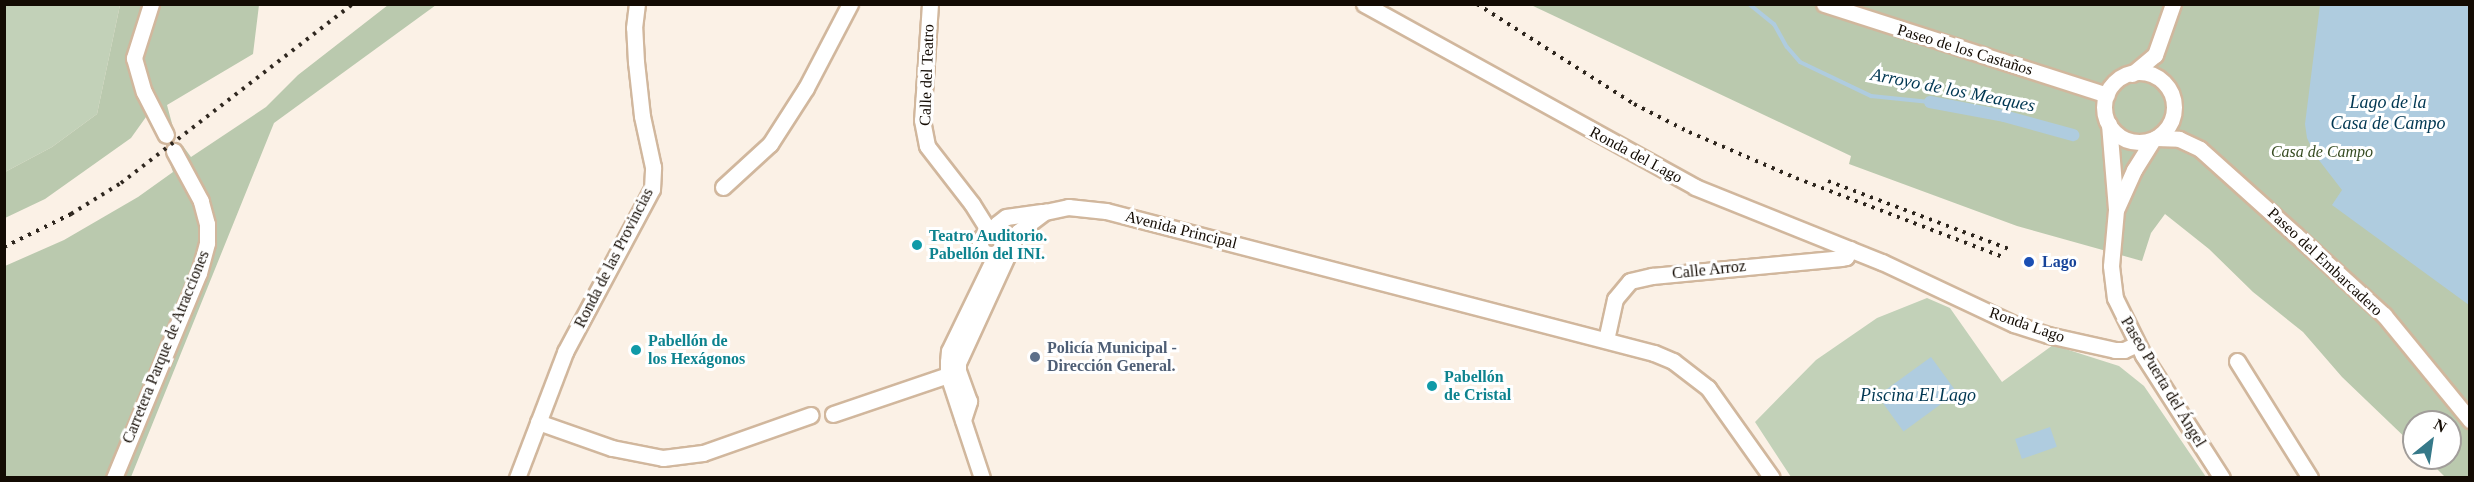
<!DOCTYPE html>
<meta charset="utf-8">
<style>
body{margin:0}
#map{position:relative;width:2474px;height:482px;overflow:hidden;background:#fbf1e6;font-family:"Times New Roman",serif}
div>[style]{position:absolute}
.green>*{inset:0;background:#c2d1b8}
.forest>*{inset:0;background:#bac9ae}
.water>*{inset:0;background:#afccdf;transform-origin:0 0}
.stream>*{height:4px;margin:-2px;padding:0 2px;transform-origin:2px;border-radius:2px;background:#afccdf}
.canal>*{height:12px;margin:-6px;padding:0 6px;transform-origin:6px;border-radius:6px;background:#afccdf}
.roads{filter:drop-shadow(2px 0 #d1b79d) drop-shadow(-2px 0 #d1b79d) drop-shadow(0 2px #d1b79d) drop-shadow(0 -2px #d1b79d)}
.minor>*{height:15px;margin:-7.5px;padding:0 7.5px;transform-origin:7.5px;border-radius:7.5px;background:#fff}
.minor>.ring{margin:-7.5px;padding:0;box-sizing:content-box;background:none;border:15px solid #fff;border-radius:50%}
.rail>*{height:4px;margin-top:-2px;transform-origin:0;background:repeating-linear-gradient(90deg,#2e261e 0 3px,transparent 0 9px)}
.dots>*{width:16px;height:16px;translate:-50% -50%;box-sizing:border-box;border:3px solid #fff;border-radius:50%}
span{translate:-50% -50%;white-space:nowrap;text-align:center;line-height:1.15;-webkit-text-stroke:6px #fff;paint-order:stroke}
.street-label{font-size:16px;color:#130b03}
.park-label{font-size:16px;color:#374c22;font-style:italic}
.culture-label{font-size:16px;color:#0d838f;font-weight:700}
.left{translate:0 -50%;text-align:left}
.transit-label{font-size:16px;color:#164399;font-weight:700}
.service-label{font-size:16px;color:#4e5e75;font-weight:700}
.water-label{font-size:18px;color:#003752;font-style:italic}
.frame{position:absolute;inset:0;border:6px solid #130b03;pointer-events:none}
.north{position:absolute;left:2402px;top:410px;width:60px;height:60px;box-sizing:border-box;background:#fff;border:2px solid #a19d9a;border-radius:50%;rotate:30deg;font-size:16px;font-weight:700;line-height:24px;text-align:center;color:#130b03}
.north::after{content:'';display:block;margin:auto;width:21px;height:27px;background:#367989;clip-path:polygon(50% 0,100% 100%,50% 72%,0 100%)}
</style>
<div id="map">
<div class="green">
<i style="clip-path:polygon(4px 5px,120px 5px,97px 114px,52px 147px,5px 172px)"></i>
<i style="clip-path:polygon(1927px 298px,1950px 308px,2002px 382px,2053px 345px,2119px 366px,2144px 386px,2206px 477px,1791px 477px,1755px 422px,1816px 360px,1877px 318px)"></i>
</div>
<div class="forest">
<i style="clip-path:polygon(120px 5px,259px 5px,253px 54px,167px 105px,174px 131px,161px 137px,149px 116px,146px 117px,131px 138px,45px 199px,5px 218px,5px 172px,52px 147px,97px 114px)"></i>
<i style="clip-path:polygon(388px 5px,436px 5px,274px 123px,131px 477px,5px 478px,5px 266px,64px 240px,138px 197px,173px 172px,167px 155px,183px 146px,191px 157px,266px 107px,298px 75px)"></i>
<i style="clip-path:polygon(1531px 5px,2469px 5px,2469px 477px,2445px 477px,2426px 458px,2450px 458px,2450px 422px,2414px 422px,2414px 446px,2342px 377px,2303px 332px,2253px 292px,2209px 249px,2165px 214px,2151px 233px,2142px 261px,2017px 226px,1849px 164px,1851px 156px)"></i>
</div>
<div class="water">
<i style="clip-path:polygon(2320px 5px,2469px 5px,2469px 305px,2332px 205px,2342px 190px,2315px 155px,2307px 138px,2305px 124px)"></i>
<i style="left:1931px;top:357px;width:44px;height:66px;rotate:54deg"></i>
<i style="left:2050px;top:427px;width:21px;height:37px;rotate:71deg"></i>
</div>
<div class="stream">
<i style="left:1749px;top:4px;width:32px;rotate:39deg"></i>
<i style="left:1774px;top:24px;width:26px;rotate:61deg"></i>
<i style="left:1787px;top:47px;width:20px;rotate:49deg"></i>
<i style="left:1800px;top:62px;width:79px;rotate:25.6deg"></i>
<i style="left:1871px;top:96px;width:59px;rotate:5.8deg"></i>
</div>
<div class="canal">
<i style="left:1930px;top:102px;width:75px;rotate:10.7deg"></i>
<i style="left:2004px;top:116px;width:72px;rotate:15.4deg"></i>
</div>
<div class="roads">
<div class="minor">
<i style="left:151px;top:4px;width:57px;rotate:107.5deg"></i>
<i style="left:134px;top:58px;width:35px;rotate:74deg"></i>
<i style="left:144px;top:92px;width:48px;rotate:62.9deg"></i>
<i style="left:930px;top:4px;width:116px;rotate:93.9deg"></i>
<i style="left:922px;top:120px;width:26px;rotate:79deg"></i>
<i style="left:927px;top:146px;width:73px;rotate:52.2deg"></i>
<i style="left:972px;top:204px;width:34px;rotate:58deg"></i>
<i style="left:1364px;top:4px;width:378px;rotate:28.9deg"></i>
<i style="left:1695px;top:187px;width:201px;rotate:21.9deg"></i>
<i style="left:1882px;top:262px;width:146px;rotate:25.2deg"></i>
<i style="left:2014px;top:324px;width:36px;rotate:18deg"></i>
<i style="left:2048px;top:335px;width:69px;rotate:12.6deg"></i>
<i style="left:2115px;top:350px;width:9px"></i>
<i style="left:2124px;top:350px;width:14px;rotate:-25deg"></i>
<i style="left:1824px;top:4px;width:297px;rotate:17.8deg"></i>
<i class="ring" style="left:2104px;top:72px;width:55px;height:55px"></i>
<i style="left:2132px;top:74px;width:30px;rotate:-40deg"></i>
<i style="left:2155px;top:55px;width:54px;rotate:-70.6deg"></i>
<i style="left:2109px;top:124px;width:86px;rotate:85.3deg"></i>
<i style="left:2116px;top:210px;width:56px;rotate:95.1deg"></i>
<i style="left:2111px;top:266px;width:32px;rotate:83deg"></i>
<i style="left:2115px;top:298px;width:64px;rotate:63.8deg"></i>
<i style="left:2143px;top:355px;width:146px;rotate:57.3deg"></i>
<i style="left:2156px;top:138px;width:23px;rotate:2deg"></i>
<i style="left:2179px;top:139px;width:23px;rotate:25deg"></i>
<i style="left:2200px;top:149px;width:129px;rotate:41.9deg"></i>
<i style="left:2296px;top:235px;width:119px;rotate:42.3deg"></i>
<i style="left:2384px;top:315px;width:136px;rotate:50.7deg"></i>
<i style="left:723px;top:187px;width:64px;rotate:-42.5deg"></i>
<i style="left:770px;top:144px;width:67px;rotate:-57.3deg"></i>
<i style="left:806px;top:88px;width:95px;rotate:-62.4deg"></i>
<i style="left:2117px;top:208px;width:42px;rotate:-65.9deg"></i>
<i style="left:2134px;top:170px;width:36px;rotate:-58deg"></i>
<i class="ring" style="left:980px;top:232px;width:7px;height:7px"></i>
<i style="left:994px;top:233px;width:9px;rotate:-72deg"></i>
<i style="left:997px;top:224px;width:11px;rotate:-38deg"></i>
<i style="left:1006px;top:217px;width:36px;rotate:-8deg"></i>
<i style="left:1606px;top:340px;width:42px;rotate:-77.6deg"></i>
<i style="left:1615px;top:299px;width:23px;rotate:-50deg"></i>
<i style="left:1630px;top:281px;width:23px;rotate:-13deg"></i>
<i style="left:1652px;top:276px;width:190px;rotate:-5.4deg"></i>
<i style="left:1841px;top:258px;width:5px;rotate:-11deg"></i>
<i style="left:1846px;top:257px;width:9px;rotate:-63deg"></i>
<i style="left:2237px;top:361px;width:138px;rotate:58deg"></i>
<i style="left:833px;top:414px;width:121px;rotate:-18.7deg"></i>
<i style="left:963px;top:420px;width:20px;rotate:-72deg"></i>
<i style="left:969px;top:401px;width:32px;rotate:-110deg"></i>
<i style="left:958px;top:371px;width:8px;rotate:-90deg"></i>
<i style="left:958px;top:363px;width:144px;rotate:-65.4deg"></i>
<i style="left:1018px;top:232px;width:34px;rotate:-37deg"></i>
<i style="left:1045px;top:212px;width:24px;rotate:-12deg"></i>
<i style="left:1068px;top:207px;width:38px;rotate:6deg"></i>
<i style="left:1106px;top:211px;width:566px;rotate:14.53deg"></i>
<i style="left:1654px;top:353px;width:21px;rotate:23deg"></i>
<i style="left:1673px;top:361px;width:44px;rotate:37.6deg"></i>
<i style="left:1708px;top:388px;width:110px;rotate:54.6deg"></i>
<i style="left:538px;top:422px;width:78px;rotate:19.4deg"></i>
<i style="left:612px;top:448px;width:52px;rotate:11.1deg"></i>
<i style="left:663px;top:458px;width:40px;rotate:-7.1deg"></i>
<i style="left:703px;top:453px;width:114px;rotate:-19.4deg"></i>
<i style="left:114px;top:478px;width:222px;rotate:-67.5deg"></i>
<i style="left:199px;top:273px;width:31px;rotate:-75deg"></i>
<i style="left:207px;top:243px;width:19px;rotate:-90deg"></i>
<i style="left:207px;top:224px;width:24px;rotate:-105deg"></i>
<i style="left:201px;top:201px;width:57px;rotate:-118.4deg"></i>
<i style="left:517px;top:478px;width:135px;rotate:-69.1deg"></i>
<i style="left:565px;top:352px;width:185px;rotate:-61.9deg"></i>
<i style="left:652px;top:189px;width:22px;rotate:-87deg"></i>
<i style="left:653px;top:167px;width:52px;rotate:-102.2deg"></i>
<i style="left:642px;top:116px;width:54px;rotate:-96.3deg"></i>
<i style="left:636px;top:62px;width:34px;rotate:-93deg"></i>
<i style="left:634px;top:28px;width:24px;rotate:-83deg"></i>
<i style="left:982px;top:478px;width:108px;rotate:-108.3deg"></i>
<i style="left:948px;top:375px;width:13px;rotate:-90deg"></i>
<i style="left:948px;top:362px;width:11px;rotate:-85deg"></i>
<i style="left:949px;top:351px;width:110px;rotate:-64.1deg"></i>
</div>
</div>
<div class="rail">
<i style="left:1477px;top:4px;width:186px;rotate:32.5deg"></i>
<i style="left:1634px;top:104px;width:62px;rotate:27deg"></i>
<i style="left:1689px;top:132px;width:116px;rotate:23.3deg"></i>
<i style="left:1796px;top:178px;width:224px;rotate:20.9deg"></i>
<i style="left:1828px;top:181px;width:193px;rotate:20.6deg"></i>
<i style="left:4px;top:247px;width:75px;rotate:-26.2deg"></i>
<i style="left:71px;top:214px;width:59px;rotate:-31.8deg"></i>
<i style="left:121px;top:183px;width:293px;rotate:-37.7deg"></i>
</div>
<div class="dots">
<i style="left:917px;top:245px;background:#0f9aa8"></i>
<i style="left:2029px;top:262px;background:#1a4fb4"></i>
<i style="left:636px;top:350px;background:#0f9aa8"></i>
<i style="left:1035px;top:357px;background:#5c6f8a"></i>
<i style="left:1432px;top:386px;background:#0f9aa8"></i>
</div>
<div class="street-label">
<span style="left:1965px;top:50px;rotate:17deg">Paseo de los Castaños</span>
<span style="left:927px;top:75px;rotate:-88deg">Calle del Teatro</span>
<span style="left:1636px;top:155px;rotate:28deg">Ronda del Lago</span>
<span style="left:1181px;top:230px;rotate:14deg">Avenida Principal</span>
<span style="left:614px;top:258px;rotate:-63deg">Ronda de las Provincias</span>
<span style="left:2325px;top:262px;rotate:43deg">Paseo del Embarcadero</span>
<span style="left:1709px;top:270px;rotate:-6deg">Calle Arroz</span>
<span style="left:2027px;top:325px;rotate:19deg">Ronda Lago</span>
<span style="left:166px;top:347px;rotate:-68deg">Carretera Parque de Atracciones</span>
<span style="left:2163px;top:382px;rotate:59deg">Paseo Puerta del Ángel</span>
</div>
<div class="park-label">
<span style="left:2322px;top:152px">Casa de Campo</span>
</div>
<div class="culture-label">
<span class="left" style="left:929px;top:245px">Teatro Auditorio.<br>Pabellón del INI.</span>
<span class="left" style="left:648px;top:350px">Pabellón de<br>los Hexágonos</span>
<span class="left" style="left:1444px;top:386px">Pabellón<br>de Cristal</span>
</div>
<div class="transit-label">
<span class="left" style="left:2042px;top:262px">Lago</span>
</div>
<div class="service-label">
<span class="left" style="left:1047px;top:357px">Policía Municipal -<br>Dirección General.</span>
</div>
<div class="water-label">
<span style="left:1953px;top:90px;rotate:11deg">Arroyo de los Meaques</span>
<span style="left:2388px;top:113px">Lago de la<br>Casa de Campo</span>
<span style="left:1918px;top:395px">Piscina El Lago</span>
</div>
<div class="frame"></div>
<div class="north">N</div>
</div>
